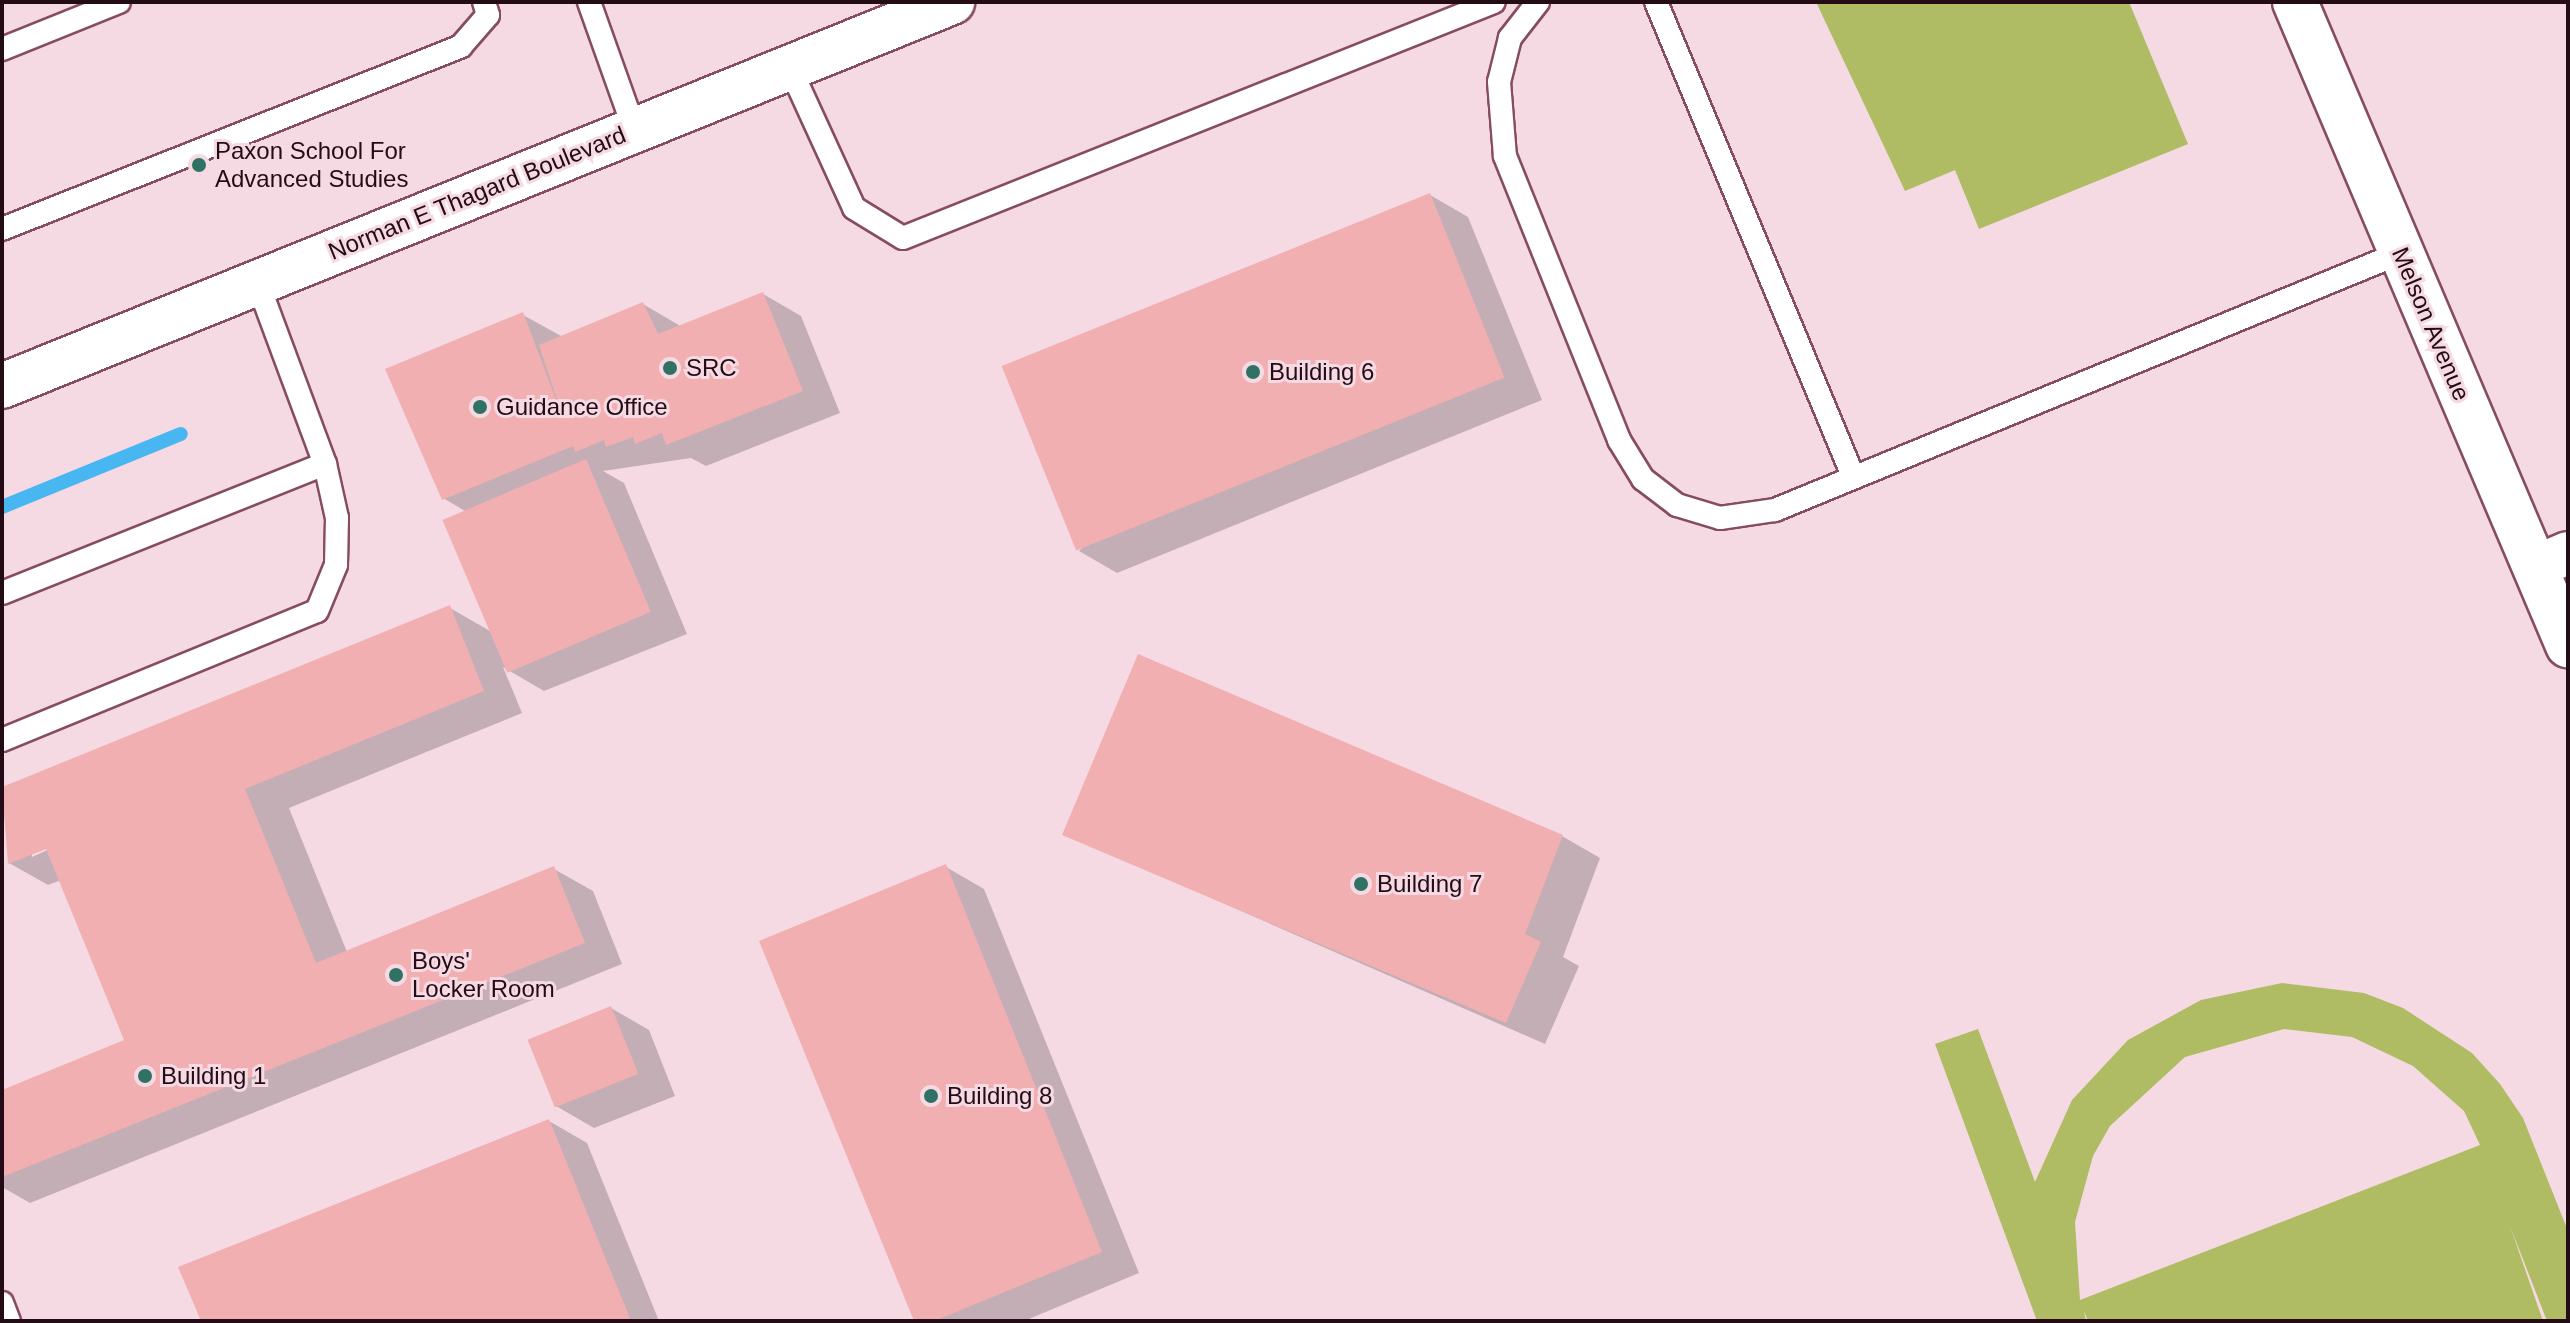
<!DOCTYPE html>
<style>
body{margin:0}
#map{position:relative;width:2570px;height:1323px;overflow:hidden;background:#f6dae3;font-family:Arial,sans-serif}
div>[style]{position:absolute}
.green>*{inset:0;background:#afbc63}
.shadow>*{inset:0;background:#0003}
.stream>*{height:14px;margin:-7px;padding:0 7px;transform-origin:7px;border-radius:7px;background:#48b6f1}
.building>*{inset:0;background:#f2afb2;transform-origin:0 0}
.roads{filter:drop-shadow(2px 0 #864c62) drop-shadow(-2px 0 #864c62) drop-shadow(0 2px #864c62) drop-shadow(0 -2px #864c62)}
.service>*{height:22px;margin:-11px;padding:0 11px;transform-origin:11px;border-radius:11px;background:#fff}
.minor>*{height:42px;margin:-21px;padding:0 21px;transform-origin:21px;border-radius:21px;background:#fff}
.tertiary>*{height:44px;margin:-22px;padding:0 22px;transform-origin:22px;border-radius:22px;background:#fff}
.dots>*{width:22px;height:22px;translate:-50% -50%;box-sizing:border-box;border:4px solid #f6dae3;border-radius:50%}
span{translate:-50% -50%;white-space:nowrap;text-align:center;line-height:1.15;-webkit-text-stroke:6px #f6dae3;paint-order:stroke}
.poi-label{font-size:24px;color:#240c16}
.left{translate:0 -50%;text-align:left}
.street-label{font-size:24px;color:#240c16}
.frame{position:absolute;inset:0;border:4px solid #240c16;pointer-events:none}
</style>
<div id="map">
<div class="green">
<i style="clip-path:polygon(1816px 2px,2129px 2px,2188px 144px,1979px 229px,1955px 170px,1905px 191px)"></i>
<i style="clip-path:polygon(evenodd,2282px 983px,2364px 993px,2403px 1008px,2472px 1053px,2500px 1084px,2523px 1118px,2568px 1231px,2568px 1321px,2547px 1321px,2510px 1226px,2543px 1321px,2088px 1321px,2084px 1311px,2086px 1321px,2037px 1321px,1935px 1044px,1978px 1029px,2035px 1182px,2072px 1100px,2128px 1040px,2201px 1000px,2282px 983px,2284px 1029px,2352px 1037px,2413px 1066px,2464px 1111px,2480px 1145px,2080px 1300px,2075px 1222px,2093px 1156px,2110px 1126px,2185px 1057px,2284px 1029px)"></i>
</div>
<div class="shadow">
<i style="clip-path:polygon(1430px 195px,1468px 217px,1542px 400px,1117px 573px,1079px 551px)"></i>
<i style="clip-path:polygon(evenodd,763px 294px,801px 316px,840px 413px,706px 466px,691px 458px,603px 471px,624px 483px,687px 634px,544px 691px,503px 667px,522px 713px,289px 808px,347px 952px,554px 869px,593px 891px,622px 964px,30px 1203px,2px 1187px,2px 1092px,127px 1041px,61px 880px,48px 885px,9px 863px,2px 789px,450px 608px,490px 631px,465px 511px,443px 498px,523px 315px,563px 337px,643px 304px,682px 327px,763px 294px,56px 846px,32px 857px,32px 852px,56px 846px)"></i>
<i style="clip-path:polygon(1065px 834px,1562px 836px,1600px 858px,1563px 957px,1579px 966px,1545px 1044px)"></i>
<i style="clip-path:polygon(946px 867px,984px 889px,1139px 1273px,1024px 1321px,917px 1321px)"></i>
<i style="clip-path:polygon(611px 1008px,649px 1030px,675px 1096px,594px 1128px,556px 1106px)"></i>
<i style="clip-path:polygon(549px 1121px,587px 1143px,659px 1321px,203px 1321px)"></i>
</div>
<div class="stream">
<i style="left:2px;top:507px;width:193px;rotate:-22.2deg"></i>
</div>
<div class="building">
<i style="left:1430px;top:193px;width:199px;height:462px;rotate:68deg"></i>
<i style="clip-path:polygon(763px 292px,803px 391px,666px 445px,662px 433px,635px 444px,633px 437px,606px 447px,604px 440px,575px 452px,573px 446px,442px 500px,385px 369px,523px 312px,564px 421px,539px 345px,643px 302px,658px 334px)"></i>
<i style="left:586px;top:459px;width:166px;height:156px;rotate:67deg"></i>
<i style="clip-path:polygon(450px 605px,484px 691px,245px 789px,316px 963px,554px 866px,585px 943px,2px 1177px,2px 1090px,124px 1040px,46px 849px,8px 864px,2px 787px)"></i>
<i style="clip-path:polygon(1138px 654px,1563px 835px,1525px 934px,1541px 942px,1506px 1023px,1062px 835px)"></i>
<i style="clip-path:polygon(946px 864px,1102px 1252px,934px 1321px,914px 1321px,759px 941px)"></i>
<i style="left:611px;top:1006px;width:73px;height:90px;rotate:68deg"></i>
<i style="clip-path:polygon(549px 1119px,631px 1321px,201px 1321px,178px 1267px)"></i>
</div>
<div class="roads">
<div class="service">
<i style="left:589px;top:2px;width:137px;rotate:70.4deg"></i>
<i style="left:1538px;top:2px;width:46px;rotate:127.9deg"></i>
<i style="left:1510px;top:38px;width:45px;rotate:104deg"></i>
<i style="left:1499px;top:82px;width:74px;rotate:85.4deg"></i>
<i style="left:1505px;top:156px;width:306px;rotate:68.1deg"></i>
<i style="left:1619px;top:440px;width:46px;rotate:58.4deg"></i>
<i style="left:1643px;top:479px;width:43px;rotate:37.4deg"></i>
<i style="left:1677px;top:505px;width:45px;rotate:16.8deg"></i>
<i style="left:1720px;top:518px;width:56px;rotate:-8.3deg"></i>
<i style="left:1775px;top:510px;width:676px;rotate:-22.35deg"></i>
<i style="left:1656px;top:2px;width:513px;rotate:67.43deg"></i>
<i style="left:2px;top:49px;width:126px;rotate:-21.9deg"></i>
<i style="left:790px;top:68px;width:154px;rotate:65.4deg"></i>
<i style="left:854px;top:208px;width:57px;rotate:31.5deg"></i>
<i style="left:903px;top:238px;width:636px;rotate:-21.77deg"></i>
<i style="left:2px;top:229px;width:494px;rotate:-21.7deg"></i>
<i style="left:461px;top:46px;width:41px;rotate:-48.9deg"></i>
<i style="left:488px;top:15px;width:14px;rotate:-107deg"></i>
<i style="left:2px;top:593px;width:348px;rotate:-21.8deg"></i>
<i style="left:2px;top:740px;width:340px;rotate:-22.3deg"></i>
<i style="left:317px;top:611px;width:50px;rotate:-67.6deg"></i>
<i style="left:336px;top:565px;width:47px;rotate:-88.8deg"></i>
<i style="left:337px;top:518px;width:55px;rotate:-102.5deg"></i>
<i style="left:325px;top:464px;width:195px;rotate:-110.4deg"></i>
<i style="left:2px;top:1303px;width:19px;rotate:69deg"></i>
</div>
<div class="minor">
<i style="left:2535px;top:567px;width:36px;rotate:-23deg"></i>
</div>
<div class="tertiary">
<i style="left:2295px;top:2px;width:699px;rotate:67deg"></i>
<i style="left:2px;top:386px;width:1025px;rotate:-22.01deg"></i>
</div>
</div>
<div class="dots">
<i style="left:199px;top:165px;background:#2f7263"></i>
<i style="left:670px;top:368px;background:#2f7263"></i>
<i style="left:1253px;top:372px;background:#2f7263"></i>
<i style="left:480px;top:407px;background:#2f7263"></i>
<i style="left:1361px;top:884px;background:#2f7263"></i>
<i style="left:396px;top:975px;background:#2f7263"></i>
<i style="left:145px;top:1076px;background:#2f7263"></i>
<i style="left:931px;top:1096px;background:#2f7263"></i>
</div>
<div class="poi-label">
<span class="left" style="left:215px;top:165px">Paxon School For<br>Advanced Studies</span>
<span class="left" style="left:686px;top:368px">SRC</span>
<span class="left" style="left:1269px;top:372px">Building 6</span>
<span class="left" style="left:496px;top:407px">Guidance Office</span>
<span class="left" style="left:1377px;top:884px">Building 7</span>
<span class="left" style="left:412px;top:975px">Boys'<br>Locker Room</span>
<span class="left" style="left:161px;top:1076px">Building 1</span>
<span class="left" style="left:947px;top:1096px">Building 8</span>
</div>
<div class="street-label">
<span style="left:477px;top:193px;rotate:-22deg">Norman E Thagard Boulevard</span>
<span style="left:2431px;top:324px;rotate:67deg">Melson Avenue</span>
</div>
<div class="frame"></div>
</div>
